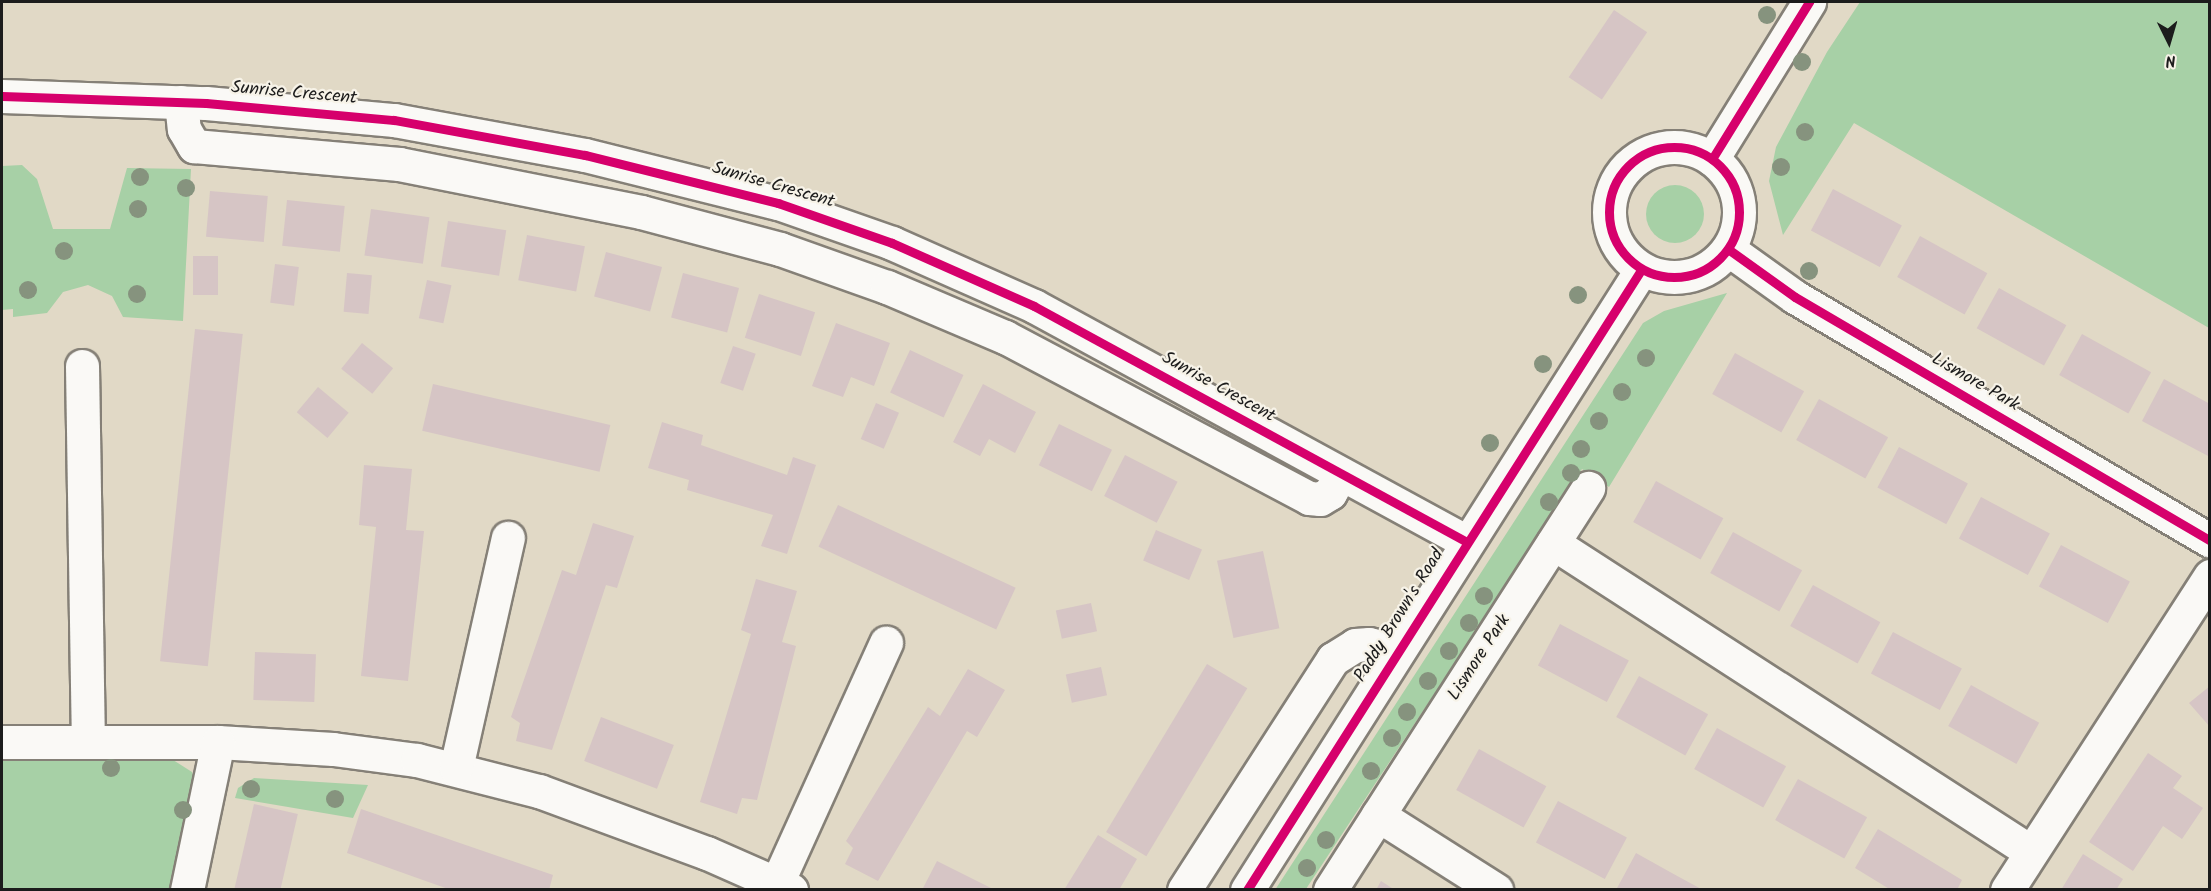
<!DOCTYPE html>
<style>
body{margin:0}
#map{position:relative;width:2211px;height:891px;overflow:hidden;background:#e1d9c6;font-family:Kalam,sans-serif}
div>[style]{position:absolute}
.green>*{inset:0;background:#a7d0a6}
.round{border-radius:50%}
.building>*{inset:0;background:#d6c5c5;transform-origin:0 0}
.roads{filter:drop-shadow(2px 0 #858077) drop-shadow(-2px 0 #858077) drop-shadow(0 2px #858077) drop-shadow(0 -2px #858077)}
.minor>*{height:33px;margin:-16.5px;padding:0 16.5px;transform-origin:16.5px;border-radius:16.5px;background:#faf9f6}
.tertiary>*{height:33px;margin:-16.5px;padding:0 16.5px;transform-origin:16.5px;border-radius:16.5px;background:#faf9f6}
.tertiary>.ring{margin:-16.5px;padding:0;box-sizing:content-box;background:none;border:33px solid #faf9f6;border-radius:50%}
.cycleway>*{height:9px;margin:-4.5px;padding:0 4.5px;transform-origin:4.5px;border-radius:4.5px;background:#d6006c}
.cycleway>.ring{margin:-4.5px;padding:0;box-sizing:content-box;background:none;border:9px solid #d6006c;border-radius:50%}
.trees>*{width:18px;height:18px;margin:-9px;border-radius:50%;background:#86937e}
span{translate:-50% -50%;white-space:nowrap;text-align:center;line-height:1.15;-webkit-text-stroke:4.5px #f7f3e8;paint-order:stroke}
.street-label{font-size:18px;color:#1c1c1c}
.frame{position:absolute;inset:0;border:3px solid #1c1c1c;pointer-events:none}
.north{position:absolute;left:2139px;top:12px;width:60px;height:60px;-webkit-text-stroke:4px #f7f3e8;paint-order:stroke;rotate:175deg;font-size:16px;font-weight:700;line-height:24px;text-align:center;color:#1c1c1c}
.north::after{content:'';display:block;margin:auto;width:21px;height:27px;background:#1c1c1c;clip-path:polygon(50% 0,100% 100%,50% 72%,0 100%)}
</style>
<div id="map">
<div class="green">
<i style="clip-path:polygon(1860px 2px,2209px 2px,2209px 328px,1854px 123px,1783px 235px,1769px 181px,1776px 147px,1827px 52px)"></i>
<i style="clip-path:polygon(22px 165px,37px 179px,53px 229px,110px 229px,127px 168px,191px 169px,183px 321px,123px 317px,112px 296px,88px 285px,63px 292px,47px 313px,13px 317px,13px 309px,2px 310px,2px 166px)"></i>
<i class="round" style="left:1646px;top:185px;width:58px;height:58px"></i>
<i style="clip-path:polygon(1727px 293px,1609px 487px,1582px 469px,1306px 889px,1275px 890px,1643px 323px,1664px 311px)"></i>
<i style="clip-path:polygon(170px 758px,192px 772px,200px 793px,179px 889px,2px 889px,2px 761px)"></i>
<i style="clip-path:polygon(254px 778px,368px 785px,353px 818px,235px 798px,238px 788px)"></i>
</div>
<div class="building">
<i style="left:1614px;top:10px;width:40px;height:81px;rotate:34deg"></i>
<i style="left:1833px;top:189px;width:78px;height:47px;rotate:28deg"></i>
<i style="left:210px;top:191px;width:58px;height:46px;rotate:5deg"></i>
<i style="left:287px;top:200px;width:58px;height:46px;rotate:6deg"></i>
<i style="left:371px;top:209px;width:59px;height:47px;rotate:8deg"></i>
<i style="left:448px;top:221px;width:59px;height:46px;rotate:9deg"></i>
<i style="left:527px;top:235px;width:59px;height:46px;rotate:11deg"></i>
<i style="left:1920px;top:236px;width:77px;height:47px;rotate:29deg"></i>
<i style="left:606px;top:252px;width:58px;height:46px;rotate:15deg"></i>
<i style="left:193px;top:256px;width:25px;height:39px"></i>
<i style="left:275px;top:264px;width:24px;height:39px;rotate:7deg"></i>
<i style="left:347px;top:273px;width:25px;height:39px;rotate:5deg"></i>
<i style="left:683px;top:273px;width:58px;height:46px;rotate:15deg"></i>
<i style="left:427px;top:280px;width:25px;height:39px;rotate:12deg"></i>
<i style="left:1999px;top:288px;width:77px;height:46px;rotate:29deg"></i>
<i style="left:759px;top:294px;width:59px;height:46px;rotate:18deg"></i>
<i style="clip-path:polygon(836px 323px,890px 343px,874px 386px,851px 377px,843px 397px,812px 386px)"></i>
<i style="left:195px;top:329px;width:48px;height:334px;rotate:6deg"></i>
<i style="left:2082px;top:334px;width:79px;height:47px;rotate:29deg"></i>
<i style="left:362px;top:343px;width:40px;height:33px;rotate:39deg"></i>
<i style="left:733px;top:346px;width:24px;height:39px;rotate:19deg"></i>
<i style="left:910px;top:350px;width:59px;height:47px;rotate:25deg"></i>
<i style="left:1735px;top:353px;width:79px;height:47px;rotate:29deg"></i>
<i style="clip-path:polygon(2164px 379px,2210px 404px,2210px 457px,2142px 421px)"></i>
<i style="left:433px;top:384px;width:182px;height:48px;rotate:13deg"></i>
<i style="clip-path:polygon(983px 384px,1036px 412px,1015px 453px,989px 439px,980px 456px,953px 442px)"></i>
<i style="left:318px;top:387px;width:40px;height:33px;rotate:40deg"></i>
<i style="left:1819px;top:399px;width:79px;height:47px;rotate:29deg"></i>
<i style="left:876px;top:403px;width:25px;height:39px;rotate:23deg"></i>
<i style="clip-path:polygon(662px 422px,703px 435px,701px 445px,787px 475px,793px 457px,816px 465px,787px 554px,761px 546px,773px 515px,687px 490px,689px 480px,648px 468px)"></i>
<i style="left:1059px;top:424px;width:59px;height:46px;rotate:26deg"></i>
<i style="left:1899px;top:447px;width:78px;height:46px;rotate:28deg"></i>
<i style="left:1125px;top:455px;width:59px;height:46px;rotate:27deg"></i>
<i style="clip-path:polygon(364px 465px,412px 469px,406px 530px,424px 531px,408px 681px,361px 676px,376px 527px,359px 525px)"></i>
<i style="left:1656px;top:481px;width:77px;height:47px;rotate:29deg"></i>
<i style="left:1981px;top:497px;width:78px;height:47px;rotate:28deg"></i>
<i style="left:838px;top:505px;width:196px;height:46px;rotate:25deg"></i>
<i style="clip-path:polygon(593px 523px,634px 536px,617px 588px,606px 585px,552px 750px,516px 741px,520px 723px,511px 717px,562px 570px,576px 575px)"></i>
<i style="left:1156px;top:530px;width:50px;height:33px;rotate:23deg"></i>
<i style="left:1733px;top:532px;width:79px;height:47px;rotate:29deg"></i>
<i style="left:2061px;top:545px;width:78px;height:47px;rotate:28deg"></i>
<i style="left:1263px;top:551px;width:79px;height:47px;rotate:78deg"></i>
<i style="clip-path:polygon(756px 579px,797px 591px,782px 642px,796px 646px,757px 800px,742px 798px,737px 814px,700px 802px,751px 634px,741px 630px)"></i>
<i style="left:1813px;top:585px;width:77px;height:47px;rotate:29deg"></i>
<i style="left:1091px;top:603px;width:29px;height:36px;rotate:78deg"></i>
<i style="left:1560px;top:624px;width:78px;height:47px;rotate:28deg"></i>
<i style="left:1893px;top:632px;width:78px;height:47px;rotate:28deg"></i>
<i style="left:255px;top:652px;width:61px;height:48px;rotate:2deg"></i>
<i style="left:1207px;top:664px;width:47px;height:196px;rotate:31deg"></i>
<i style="left:1101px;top:667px;width:29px;height:36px;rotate:78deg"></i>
<i style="clip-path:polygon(968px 669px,1005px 690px,977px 737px,967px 731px,878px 881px,845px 864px,853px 848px,846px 841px,928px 707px,940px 716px)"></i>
<i style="left:1639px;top:676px;width:79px;height:47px;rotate:29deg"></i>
<i style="left:1971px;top:685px;width:78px;height:47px;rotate:29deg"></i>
<i style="clip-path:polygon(2210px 686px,2210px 727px,2189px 703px)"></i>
<i style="left:601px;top:717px;width:78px;height:47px;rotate:21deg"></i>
<i style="left:1717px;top:728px;width:79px;height:47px;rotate:29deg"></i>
<i style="left:1479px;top:749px;width:77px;height:47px;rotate:29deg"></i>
<i style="clip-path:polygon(2148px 753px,2182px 776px,2173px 788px,2203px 808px,2182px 839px,2163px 826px,2133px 871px,2089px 842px)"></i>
<i style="left:1798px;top:779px;width:79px;height:47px;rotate:29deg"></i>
<i style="left:1558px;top:801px;width:78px;height:47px;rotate:28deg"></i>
<i style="left:254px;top:804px;width:45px;height:88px;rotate:13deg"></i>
<i style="clip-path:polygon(361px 809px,553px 875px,549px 890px,451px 890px,347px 853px)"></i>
<i style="clip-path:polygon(1878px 829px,1962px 880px,1957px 890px,1891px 890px,1855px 868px)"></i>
<i style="clip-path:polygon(1098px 835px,1137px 859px,1119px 890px,1064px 890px)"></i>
<i style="clip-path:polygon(1636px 853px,1670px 872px,1703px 890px,1616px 890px)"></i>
<i style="clip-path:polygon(2083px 854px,2123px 879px,2116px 890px,2061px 890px)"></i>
<i style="clip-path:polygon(937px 861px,995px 890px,922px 890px)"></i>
<i style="clip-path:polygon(1381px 881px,1395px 890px,1376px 890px)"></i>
</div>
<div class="roads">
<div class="minor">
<i style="left:181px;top:102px;width:27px;rotate:84deg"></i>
<i style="left:184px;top:129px;width:20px;rotate:60deg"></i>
<i style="left:194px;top:146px;width:206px;rotate:5deg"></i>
<i style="left:399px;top:164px;width:247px;rotate:11.2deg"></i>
<i style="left:641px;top:212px;width:144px;rotate:14.9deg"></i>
<i style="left:780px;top:249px;width:114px;rotate:19.6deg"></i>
<i style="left:887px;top:287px;width:128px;rotate:23deg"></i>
<i style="left:1005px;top:337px;width:344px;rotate:27.9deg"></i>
<i style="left:1309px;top:498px;width:11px;rotate:5deg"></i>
<i style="left:1320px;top:499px;width:12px;rotate:-31deg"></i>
<i style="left:1330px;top:493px;width:22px;rotate:-60deg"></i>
<i style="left:1728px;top:249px;width:82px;rotate:35.6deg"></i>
<i style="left:1795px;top:297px;width:481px;rotate:30.4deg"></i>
<i style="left:82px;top:366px;width:374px;rotate:89.1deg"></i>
<i style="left:1553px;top:543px;width:569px;rotate:32.88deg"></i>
<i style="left:2px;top:742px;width:216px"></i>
<i style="left:218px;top:742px;width:115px;rotate:3.5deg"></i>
<i style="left:333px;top:749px;width:85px;rotate:7.5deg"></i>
<i style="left:417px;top:760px;width:126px;rotate:14.3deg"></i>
<i style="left:539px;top:791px;width:179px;rotate:20.3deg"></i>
<i style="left:707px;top:853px;width:92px;rotate:23.8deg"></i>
<i style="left:456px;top:768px;width:236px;rotate:-77.3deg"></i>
<i style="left:1378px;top:815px;width:140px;rotate:32.4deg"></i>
<i style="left:777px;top:883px;width:264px;rotate:-65.6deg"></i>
<i style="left:187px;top:890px;width:151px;rotate:-78.2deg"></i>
<i style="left:1184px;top:890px;width:275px;rotate:-57.2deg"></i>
<i style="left:1333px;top:659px;width:26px;rotate:-32deg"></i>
<i style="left:1355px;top:645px;width:14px;rotate:-4deg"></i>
<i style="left:1369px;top:644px;width:30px;rotate:14deg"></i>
<i style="left:1330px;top:890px;width:478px;rotate:-57.3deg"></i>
<i style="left:2007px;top:890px;width:374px;rotate:-57.1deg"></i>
</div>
<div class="tertiary">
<i style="left:2px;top:96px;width:204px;rotate:2deg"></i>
<i style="left:206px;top:103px;width:189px;rotate:5.2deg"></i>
<i style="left:394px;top:120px;width:194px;rotate:10.4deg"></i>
<i style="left:585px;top:155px;width:199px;rotate:14deg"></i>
<i style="left:778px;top:203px;width:121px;rotate:19.3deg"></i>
<i style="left:892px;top:243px;width:155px;rotate:23.9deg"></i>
<i style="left:1034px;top:306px;width:492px;rotate:28.6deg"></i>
<i class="ring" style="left:1609px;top:147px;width:97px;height:97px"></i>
<i style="left:1712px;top:159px;width:185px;rotate:-58.3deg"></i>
<i style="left:1247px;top:890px;width:735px;rotate:-57.56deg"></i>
</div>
</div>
<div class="cycleway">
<i style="left:2px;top:96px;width:204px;rotate:2deg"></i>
<i style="left:206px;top:103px;width:189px;rotate:5.2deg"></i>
<i style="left:394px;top:120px;width:194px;rotate:10.4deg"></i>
<i style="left:585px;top:155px;width:199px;rotate:14deg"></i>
<i style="left:778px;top:203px;width:121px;rotate:19.3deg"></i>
<i style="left:892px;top:243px;width:155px;rotate:23.9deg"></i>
<i style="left:1034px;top:306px;width:492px;rotate:28.6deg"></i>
<i class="ring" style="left:1609px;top:147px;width:121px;height:121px"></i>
<i style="left:1712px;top:159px;width:185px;rotate:-58.3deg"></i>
<i style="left:1728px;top:249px;width:82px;rotate:35.6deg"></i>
<i style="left:1795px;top:297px;width:481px;rotate:30.4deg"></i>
<i style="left:1247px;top:890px;width:735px;rotate:-57.56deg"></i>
</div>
<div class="trees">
<i style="left:1767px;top:15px"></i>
<i style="left:1802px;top:62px"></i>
<i style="left:1805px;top:132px"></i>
<i style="left:1781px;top:167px"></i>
<i style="left:140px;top:177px"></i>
<i style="left:186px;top:188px"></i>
<i style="left:138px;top:209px"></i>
<i style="left:64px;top:251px"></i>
<i style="left:1809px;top:271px"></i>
<i style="left:28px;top:290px"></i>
<i style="left:137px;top:294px"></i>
<i style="left:1578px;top:295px"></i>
<i style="left:1646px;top:358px"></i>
<i style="left:1543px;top:364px"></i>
<i style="left:1622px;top:392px"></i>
<i style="left:1599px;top:421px"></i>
<i style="left:1490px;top:443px"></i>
<i style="left:1581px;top:449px"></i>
<i style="left:1571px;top:473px"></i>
<i style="left:1549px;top:502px"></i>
<i style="left:1484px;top:596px"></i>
<i style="left:1469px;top:623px"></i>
<i style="left:1449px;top:651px"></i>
<i style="left:1428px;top:681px"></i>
<i style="left:1407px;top:712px"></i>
<i style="left:1392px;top:738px"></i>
<i style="left:111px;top:768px"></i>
<i style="left:1371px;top:771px"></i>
<i style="left:251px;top:789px"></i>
<i style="left:335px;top:799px"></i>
<i style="left:183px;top:810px"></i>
<i style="left:1326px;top:840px"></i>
<i style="left:1307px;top:868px"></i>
</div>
<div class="street-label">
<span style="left:294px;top:94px;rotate:5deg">Sunrise Crescent</span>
<span style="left:773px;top:186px;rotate:16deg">Sunrise Crescent</span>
<span style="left:1975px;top:383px;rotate:30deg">Lismore Park</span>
<span style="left:1218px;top:388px;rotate:29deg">Sunrise Crescent</span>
<span style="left:1400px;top:616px;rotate:-58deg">Paddy Brown's Road</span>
<span style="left:1480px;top:658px;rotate:-57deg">Lismore Park</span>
</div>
<div class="frame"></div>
<div class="north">N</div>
</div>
